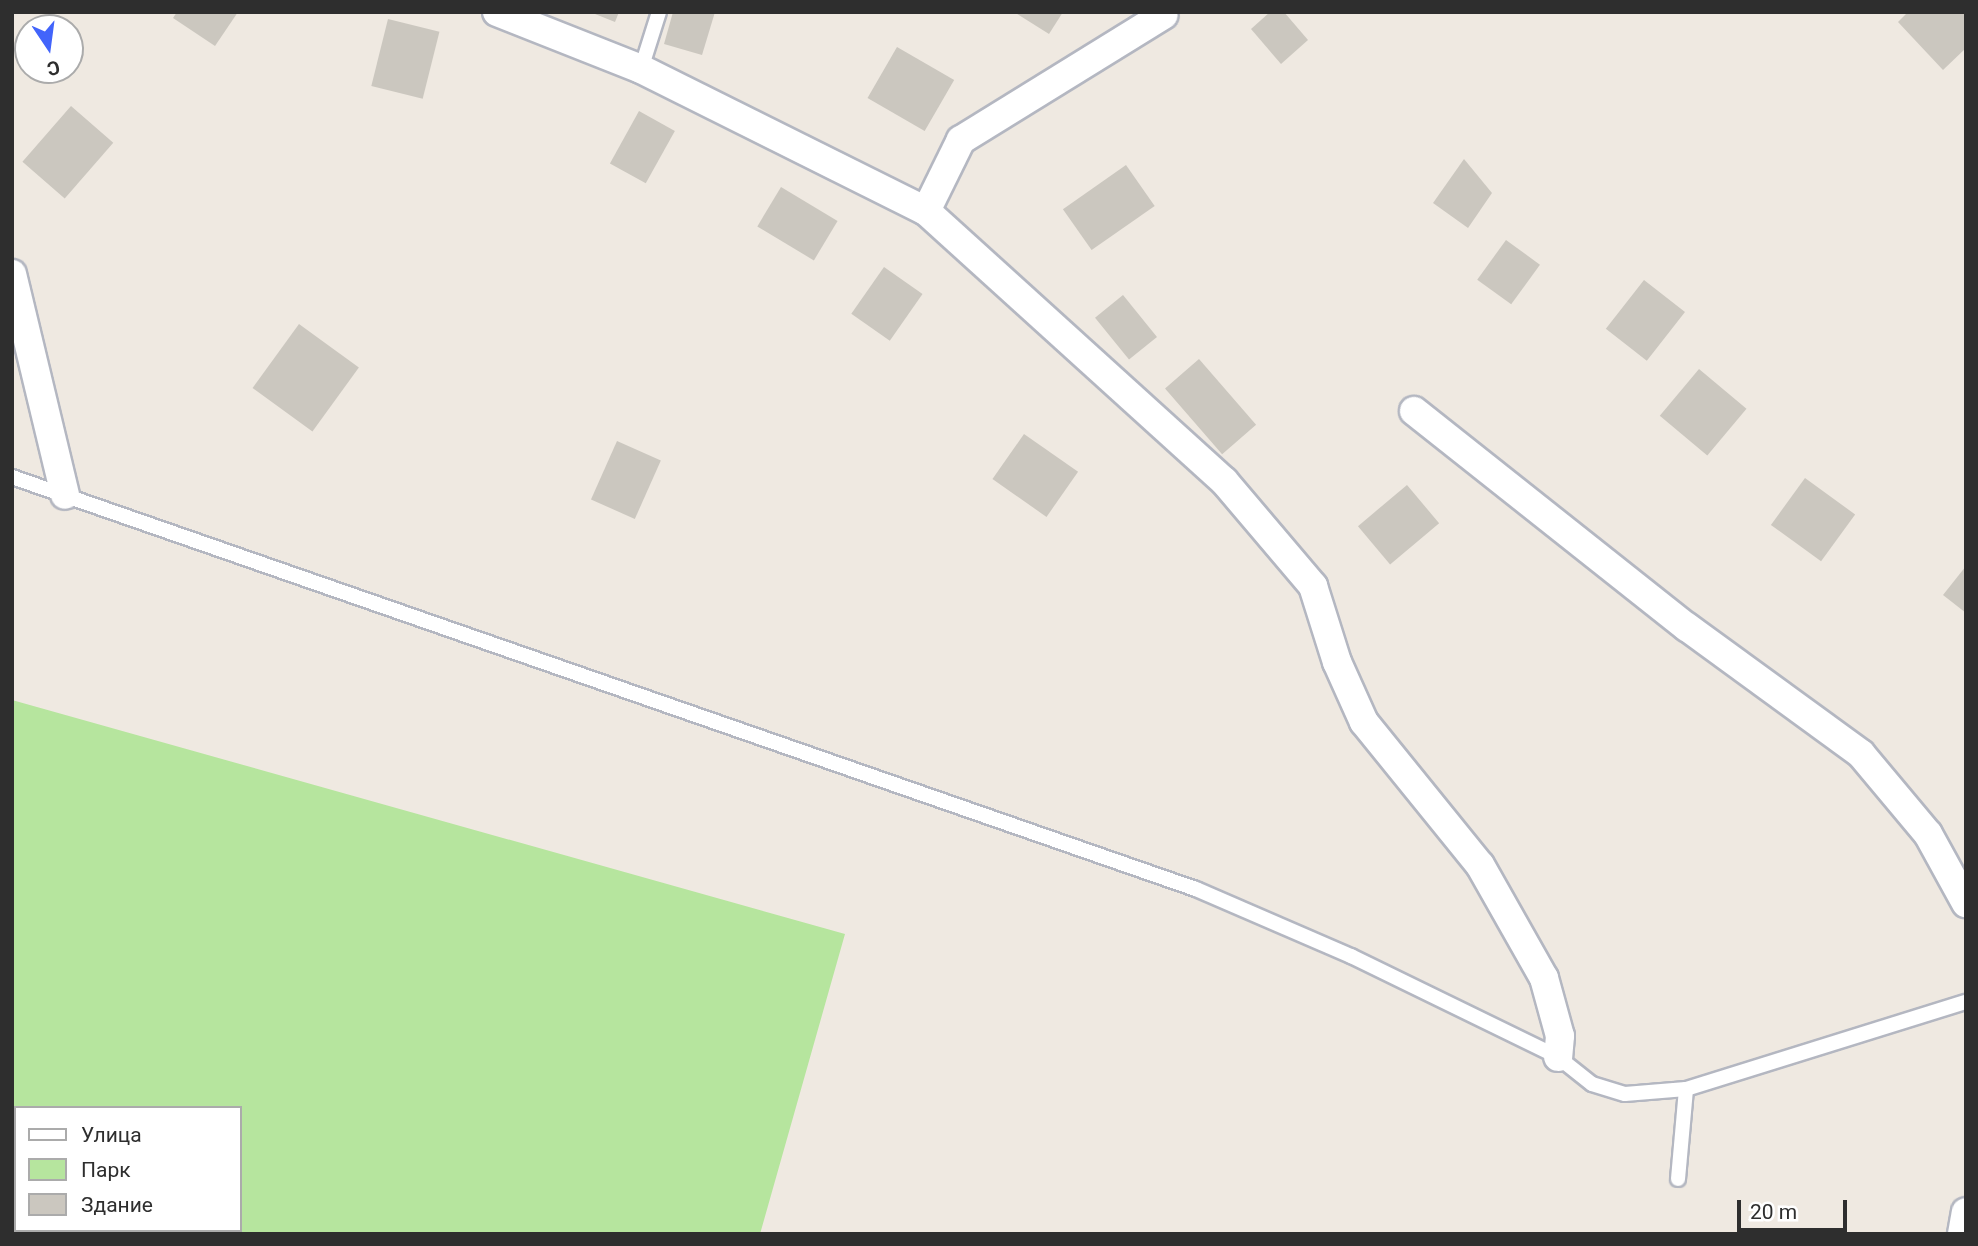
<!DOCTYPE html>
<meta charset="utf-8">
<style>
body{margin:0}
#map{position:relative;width:1978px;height:1246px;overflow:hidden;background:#efe9e1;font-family:Roboto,sans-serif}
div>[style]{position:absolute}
.green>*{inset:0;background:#b6e59e}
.building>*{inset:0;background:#cbc7bf;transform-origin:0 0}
.roads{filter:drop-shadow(2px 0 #b4b7c1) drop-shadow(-2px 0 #b4b7c1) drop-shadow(0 2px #b4b7c1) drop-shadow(0 -2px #b4b7c1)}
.lane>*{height:14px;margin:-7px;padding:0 7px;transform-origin:7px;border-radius:7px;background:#fff}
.street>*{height:28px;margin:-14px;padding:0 14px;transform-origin:14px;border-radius:14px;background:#fff}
span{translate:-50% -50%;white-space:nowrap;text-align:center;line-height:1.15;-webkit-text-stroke:7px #fff;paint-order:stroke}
.frame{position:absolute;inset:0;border:14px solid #2e2e2e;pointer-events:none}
.legend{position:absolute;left:14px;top:1106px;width:228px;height:126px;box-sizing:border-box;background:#fff;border:2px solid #ababab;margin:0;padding:9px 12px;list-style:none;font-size:21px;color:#2e2e2e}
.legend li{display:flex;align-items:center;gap:14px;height:35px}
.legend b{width:35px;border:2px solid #ababab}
.north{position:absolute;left:14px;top:14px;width:70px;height:70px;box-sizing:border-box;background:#fff;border:2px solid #ababab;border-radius:50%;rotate:167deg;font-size:19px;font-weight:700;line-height:28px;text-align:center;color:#2e2e2e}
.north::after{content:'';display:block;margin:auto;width:24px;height:32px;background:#4264fb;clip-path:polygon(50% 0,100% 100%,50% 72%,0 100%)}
.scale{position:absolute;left:1737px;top:1200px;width:110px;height:32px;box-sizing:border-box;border:4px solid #2e2e2e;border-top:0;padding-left:9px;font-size:21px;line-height:24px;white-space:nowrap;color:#2e2e2e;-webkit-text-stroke:5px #fff;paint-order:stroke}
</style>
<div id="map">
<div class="green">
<i style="clip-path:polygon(evenodd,12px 700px,845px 934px,760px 1234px,12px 1234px,12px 700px,16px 1108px,240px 1108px,240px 1230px,16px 1230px,16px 1108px)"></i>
</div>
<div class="building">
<i style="clip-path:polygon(177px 12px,238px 12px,215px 46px,173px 18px)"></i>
<i style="clip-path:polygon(590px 12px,619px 12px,615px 22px)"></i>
<i style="clip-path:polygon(673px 12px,715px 12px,702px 55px,664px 44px)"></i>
<i style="clip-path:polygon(1014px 12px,1063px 12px,1049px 34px)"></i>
<i style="clip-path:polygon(1270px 12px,1284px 12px,1308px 40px,1281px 64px,1251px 29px)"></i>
<i style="clip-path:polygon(1908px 12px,1966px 12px,1966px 48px,1943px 70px,1898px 22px)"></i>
<i style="left:388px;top:19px;width:53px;height:69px;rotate:14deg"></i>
<i style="left:897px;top:47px;width:66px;height:59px;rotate:30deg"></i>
<i style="left:71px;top:106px;width:56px;height:74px;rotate:41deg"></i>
<i style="left:639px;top:111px;width:41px;height:60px;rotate:29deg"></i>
<i style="clip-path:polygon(1464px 159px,1492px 193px,1468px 228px,1433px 203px)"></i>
<i style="left:1126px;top:165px;width:50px;height:77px;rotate:55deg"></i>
<i style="left:781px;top:187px;width:66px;height:46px;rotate:31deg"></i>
<i style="left:1506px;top:240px;width:42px;height:49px;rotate:36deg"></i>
<i style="left:884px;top:267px;width:47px;height:57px;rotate:35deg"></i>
<i style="left:1644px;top:280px;width:52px;height:62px;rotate:38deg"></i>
<i style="left:1123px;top:295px;width:54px;height:36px;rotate:51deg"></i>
<i style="left:299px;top:324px;width:74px;height:79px;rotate:36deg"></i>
<i style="left:1199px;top:359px;width:87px;height:45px;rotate:49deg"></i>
<i style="left:1699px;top:369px;width:62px;height:61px;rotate:40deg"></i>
<i style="left:1024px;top:434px;width:66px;height:55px;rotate:35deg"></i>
<i style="left:617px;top:441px;width:48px;height:64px;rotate:24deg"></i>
<i style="left:1805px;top:478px;width:62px;height:58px;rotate:36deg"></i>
<i style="left:1407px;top:485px;width:50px;height:64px;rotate:50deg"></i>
<i style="clip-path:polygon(1966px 566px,1966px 613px,1943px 595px)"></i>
</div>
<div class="roads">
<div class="lane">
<i style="left:641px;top:69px;width:60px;rotate:-72.5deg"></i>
<i style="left:12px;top:477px;width:1254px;rotate:19.19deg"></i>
<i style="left:1196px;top:889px;width:169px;rotate:23.4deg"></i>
<i style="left:1351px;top:956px;width:230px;rotate:26deg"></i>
<i style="left:1558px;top:1057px;width:43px;rotate:38.5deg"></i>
<i style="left:1592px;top:1084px;width:34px;rotate:17deg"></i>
<i style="left:1625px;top:1094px;width:61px;rotate:-4.7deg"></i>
<i style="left:1686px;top:1089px;width:293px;rotate:-17.3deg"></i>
<i style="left:1678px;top:1179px;width:90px;rotate:-84.9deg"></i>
</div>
<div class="street">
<i style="left:497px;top:12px;width:155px;rotate:21.6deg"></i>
<i style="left:641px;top:69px;width:318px;rotate:26.5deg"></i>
<i style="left:926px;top:211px;width:402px;rotate:42.2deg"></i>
<i style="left:1224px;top:481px;width:138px;rotate:49.7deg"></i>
<i style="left:1313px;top:586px;width:80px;rotate:72.5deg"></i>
<i style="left:1337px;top:662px;width:66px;rotate:65.8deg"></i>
<i style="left:1364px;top:722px;width:184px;rotate:51deg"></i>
<i style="left:1480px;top:865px;width:130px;rotate:60.5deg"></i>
<i style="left:1544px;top:978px;width:60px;rotate:74.6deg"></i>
<i style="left:1560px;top:1036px;width:21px;rotate:95deg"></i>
<i style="left:926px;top:211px;width:79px;rotate:-63.8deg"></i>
<i style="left:961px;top:140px;width:238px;rotate:-31.7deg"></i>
<i style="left:12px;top:274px;width:227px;rotate:76.5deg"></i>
<i style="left:1414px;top:411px;width:348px;rotate:38.4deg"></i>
<i style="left:1687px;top:627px;width:215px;rotate:36.1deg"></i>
<i style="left:1861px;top:754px;width:104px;rotate:50.1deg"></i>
<i style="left:1928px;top:834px;width:79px;rotate:61.2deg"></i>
<i style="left:1962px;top:1234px;width:22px;rotate:-80deg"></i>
</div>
</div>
<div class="frame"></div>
<ul class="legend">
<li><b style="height:9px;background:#fff"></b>Улица</li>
<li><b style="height:19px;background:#b6e59e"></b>Парк</li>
<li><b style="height:19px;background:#cbc7bf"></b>Здание</li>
</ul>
<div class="north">С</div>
<div class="scale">20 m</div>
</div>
